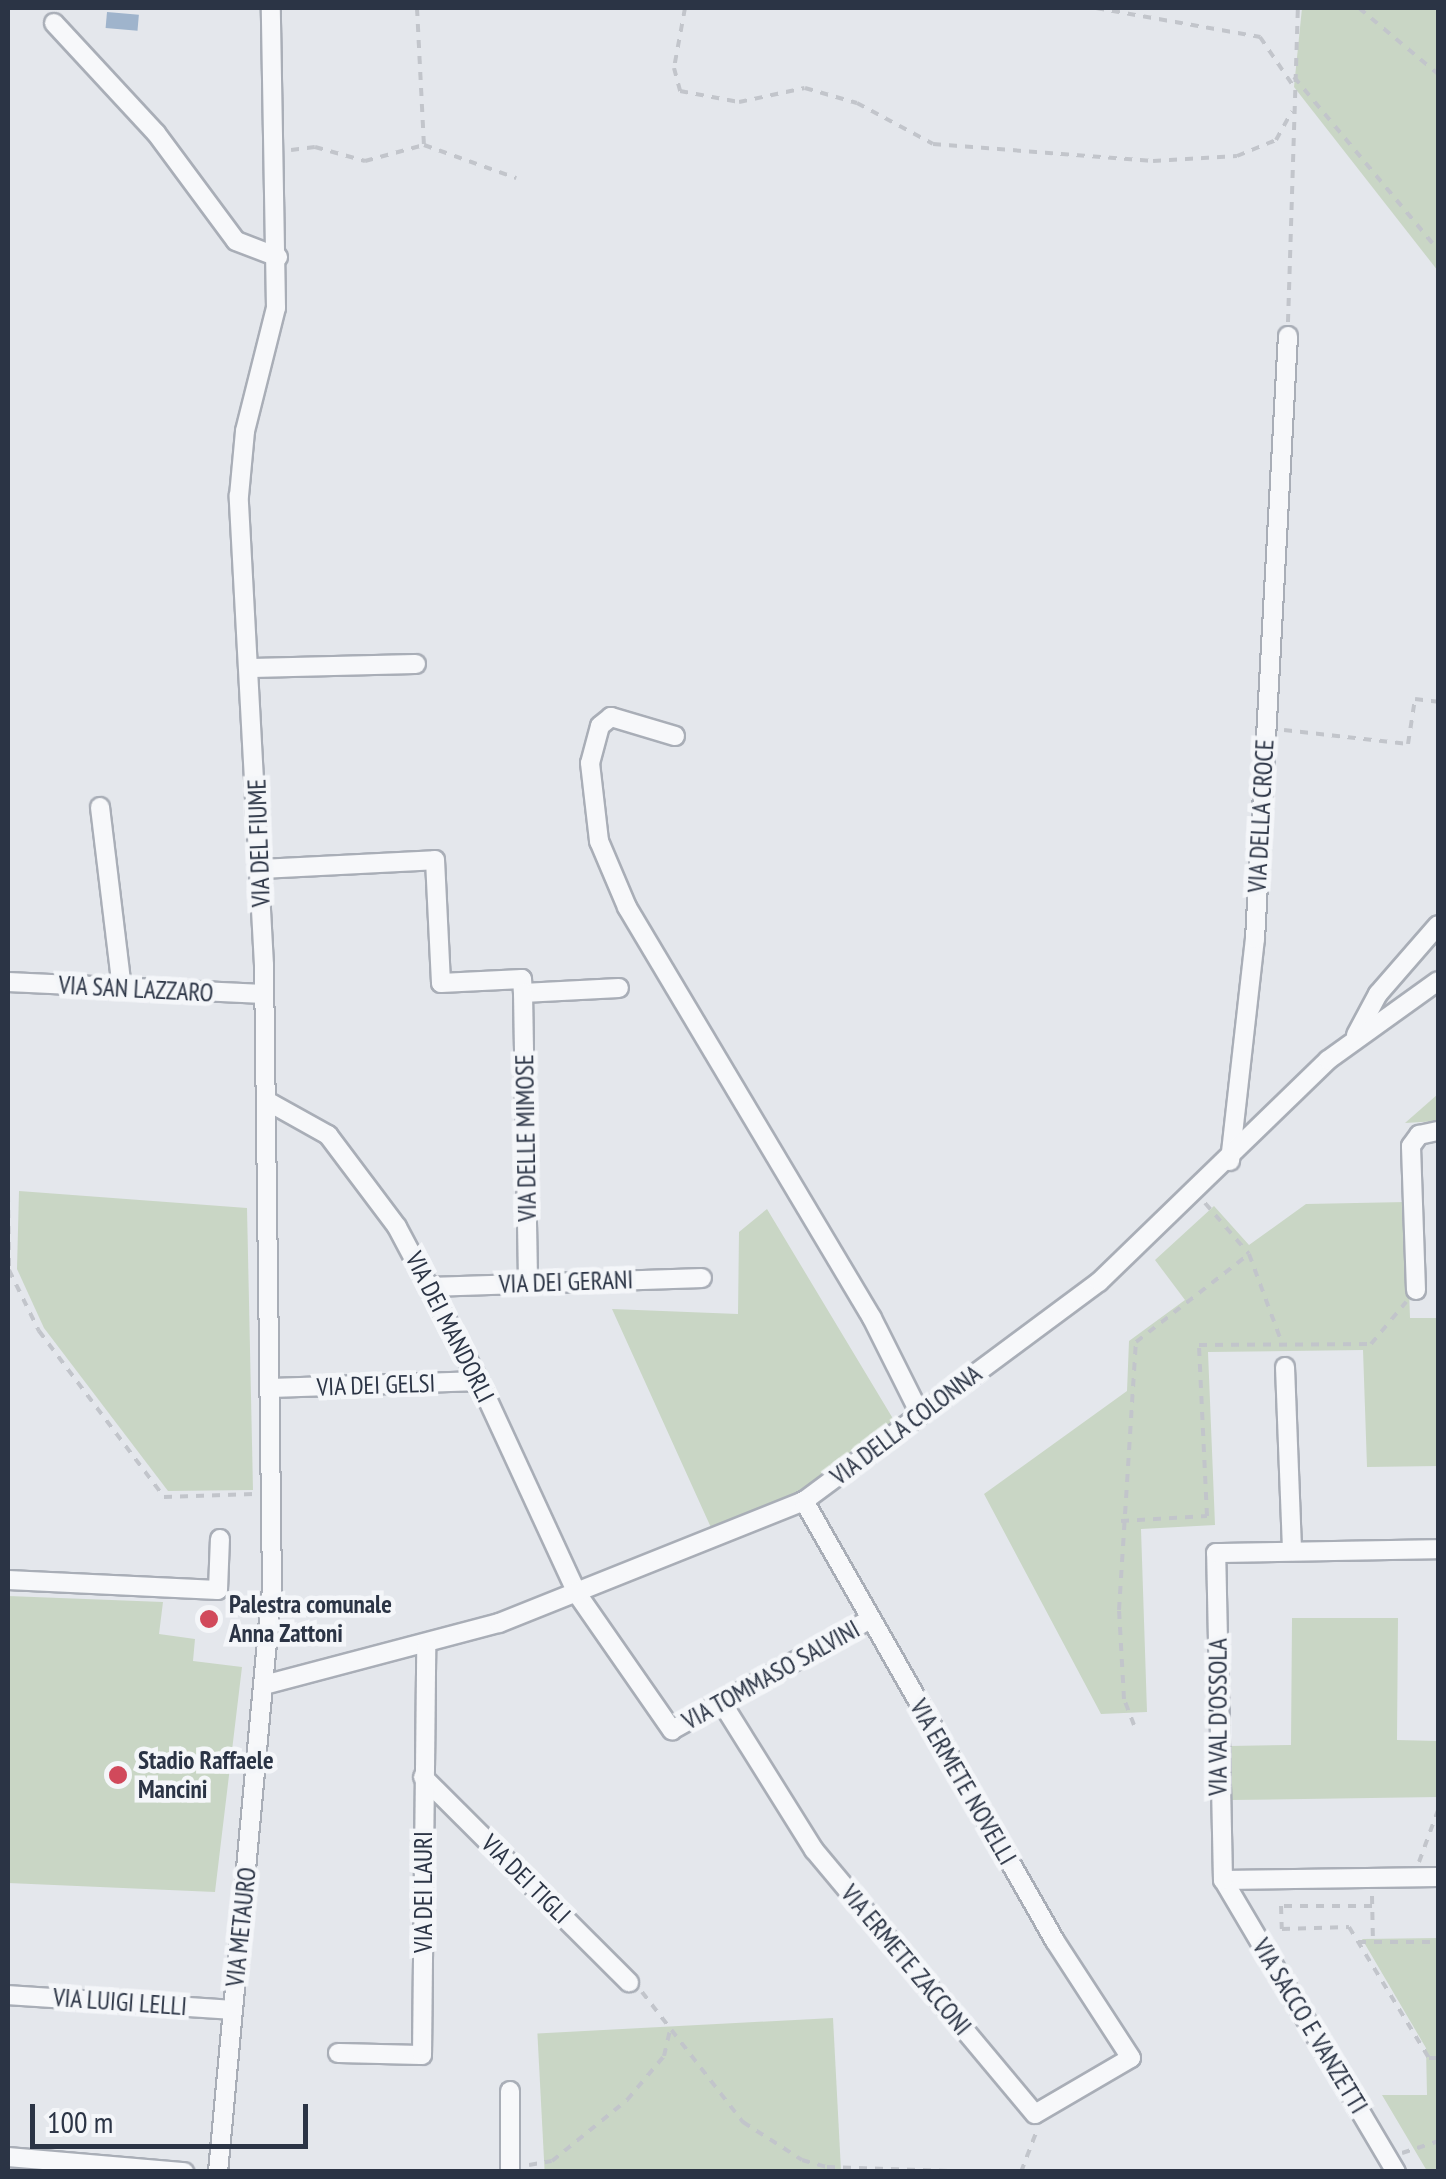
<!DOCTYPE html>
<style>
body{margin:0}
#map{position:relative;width:1446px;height:2179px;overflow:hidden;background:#e4e7ec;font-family:"PT Sans Narrow",sans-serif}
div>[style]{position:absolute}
.green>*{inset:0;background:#c9d6c5;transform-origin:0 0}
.water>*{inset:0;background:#9fb4cc;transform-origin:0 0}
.path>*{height:4px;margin-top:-2px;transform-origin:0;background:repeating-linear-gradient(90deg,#c2c5cb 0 8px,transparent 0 16px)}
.roads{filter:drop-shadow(2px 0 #a9aeb7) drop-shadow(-2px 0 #a9aeb7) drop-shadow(0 2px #a9aeb7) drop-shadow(0 -2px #a9aeb7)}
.minor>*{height:18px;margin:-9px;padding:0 9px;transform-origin:9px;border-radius:9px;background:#f7f8fa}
.dots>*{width:28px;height:28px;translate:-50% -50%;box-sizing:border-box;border:5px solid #f4f6f9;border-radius:50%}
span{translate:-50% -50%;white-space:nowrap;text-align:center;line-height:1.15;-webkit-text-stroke:9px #f4f6f9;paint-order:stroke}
.street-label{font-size:25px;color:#2b3445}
.poi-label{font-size:25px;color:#2b3445;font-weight:700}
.left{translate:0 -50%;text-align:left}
.frame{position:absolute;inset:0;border:10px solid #2b3445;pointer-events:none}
.scale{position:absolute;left:30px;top:2104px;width:278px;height:45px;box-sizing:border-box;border:5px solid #2b3445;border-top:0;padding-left:12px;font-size:30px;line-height:35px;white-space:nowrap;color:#2b3445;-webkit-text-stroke:8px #f4f6f9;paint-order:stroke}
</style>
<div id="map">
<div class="green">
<i style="clip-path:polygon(1302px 8px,1438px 8px,1438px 271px,1294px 87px)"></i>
<i style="clip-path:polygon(1438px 1094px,1438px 1121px,1405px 1123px)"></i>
<i style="clip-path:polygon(19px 1191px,247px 1208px,253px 1490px,168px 1491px,44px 1328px,17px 1269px)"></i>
<i style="clip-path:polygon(1406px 1202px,1410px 1318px,1438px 1318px,1438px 1466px,1367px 1467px,1363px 1350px,1208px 1352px,1215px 1525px,1141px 1529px,1147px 1712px,1101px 1714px,984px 1494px,1127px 1391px,1129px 1341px,1185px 1300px,1155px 1260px,1214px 1206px,1249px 1245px,1306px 1204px)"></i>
<i style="clip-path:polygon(767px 1209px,895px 1422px,801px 1497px,713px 1532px,612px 1309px,738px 1314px,739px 1232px)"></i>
<i style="clip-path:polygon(8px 1596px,163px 1602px,159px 1634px,195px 1639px,193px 1661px,242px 1667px,215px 1892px,8px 1883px)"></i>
<i style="clip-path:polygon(1292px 1618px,1398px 1618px,1397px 1740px,1438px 1741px,1438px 1797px,1231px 1800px,1230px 1746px,1291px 1745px)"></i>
<i style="clip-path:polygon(1438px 1938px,1438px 2171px,1427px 2171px,1382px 2095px,1427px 2095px,1426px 2048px,1362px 1939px)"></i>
<i style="left:833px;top:2018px;width:153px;height:296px;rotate:87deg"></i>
</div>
<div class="water">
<i style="left:107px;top:12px;width:32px;height:16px;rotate:5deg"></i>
</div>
<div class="path">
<i style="left:417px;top:8px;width:137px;rotate:87.1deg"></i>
<i style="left:685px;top:8px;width:61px;rotate:100.4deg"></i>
<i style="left:674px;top:68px;width:24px;rotate:75deg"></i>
<i style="left:680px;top:91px;width:60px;rotate:10.6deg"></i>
<i style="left:739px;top:102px;width:67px;rotate:-12deg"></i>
<i style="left:805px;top:88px;width:54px;rotate:16.1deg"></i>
<i style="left:857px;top:103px;width:86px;rotate:28.3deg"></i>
<i style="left:933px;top:144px;width:221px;rotate:4.4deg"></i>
<i style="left:1153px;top:161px;width:84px;rotate:-3.4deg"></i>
<i style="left:1237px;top:156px;width:42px;rotate:-22.3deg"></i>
<i style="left:1276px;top:140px;width:33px;rotate:-61deg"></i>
<i style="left:987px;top:8px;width:109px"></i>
<i style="left:1096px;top:8px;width:167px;rotate:10deg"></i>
<i style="left:1260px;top:37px;width:60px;rotate:55.8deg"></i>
<i style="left:1359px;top:8px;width:103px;rotate:39.9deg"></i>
<i style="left:1294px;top:77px;width:225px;rotate:50.2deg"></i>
<i style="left:291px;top:150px;width:24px;rotate:-7deg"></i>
<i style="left:315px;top:147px;width:52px;rotate:15.6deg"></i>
<i style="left:365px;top:161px;width:61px;rotate:-15.2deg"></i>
<i style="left:424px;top:145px;width:98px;rotate:19.7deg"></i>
<i style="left:1288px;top:322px;width:314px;rotate:-88.2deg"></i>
<i style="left:1284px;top:730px;width:125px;rotate:6.4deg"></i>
<i style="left:1408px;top:744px;width:46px;rotate:-81.2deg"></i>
<i style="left:1415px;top:699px;width:23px;rotate:7deg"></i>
<i style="left:8px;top:1194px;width:76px;rotate:89.2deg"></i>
<i style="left:9px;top:1270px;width:68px;rotate:63.8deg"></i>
<i style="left:39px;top:1331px;width:208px;rotate:53deg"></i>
<i style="left:164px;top:1497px;width:90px;rotate:-1.9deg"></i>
<i style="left:1205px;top:1203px;width:67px;rotate:49.2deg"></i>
<i style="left:1249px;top:1254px;width:98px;rotate:69.7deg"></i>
<i style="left:1121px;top:1521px;width:86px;rotate:-3.3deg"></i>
<i style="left:1207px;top:1516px;width:171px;rotate:-92.7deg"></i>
<i style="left:1199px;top:1345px;width:172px;rotate:-0.3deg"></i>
<i style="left:1371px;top:1344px;width:55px;rotate:-50.2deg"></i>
<i style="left:232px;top:1595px;width:20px;rotate:18deg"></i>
<i style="left:1134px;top:1725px;width:28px;rotate:-111deg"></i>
<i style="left:1124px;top:1699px;width:89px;rotate:-93.2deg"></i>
<i style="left:1119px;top:1610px;width:269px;rotate:-86.4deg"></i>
<i style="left:1136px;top:1342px;width:143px;rotate:-37.9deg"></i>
<i style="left:1419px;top:1862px;width:55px;rotate:-69.9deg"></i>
<i style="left:1372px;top:1896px;width:46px;rotate:88.8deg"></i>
<i style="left:1372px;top:1906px;width:91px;rotate:180deg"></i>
<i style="left:1281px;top:1906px;width:23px;rotate:88deg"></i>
<i style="left:1282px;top:1929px;width:67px;rotate:-1.7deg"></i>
<i style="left:1349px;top:1927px;width:153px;rotate:58.6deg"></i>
<i style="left:1429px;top:2058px;width:9px"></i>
<i style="left:1358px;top:1942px;width:80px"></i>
<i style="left:642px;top:1992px;width:165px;rotate:52.2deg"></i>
<i style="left:743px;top:2122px;width:70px;rotate:32.8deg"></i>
<i style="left:802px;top:2160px;width:26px;rotate:16deg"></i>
<i style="left:827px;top:2167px;width:153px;rotate:1.9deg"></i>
<i style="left:1402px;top:2153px;width:38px;rotate:-18deg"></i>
<i style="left:529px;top:2165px;width:23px;rotate:-10deg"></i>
<i style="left:552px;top:2161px;width:97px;rotate:-39.1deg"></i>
<i style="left:627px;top:2100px;width:57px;rotate:-49.9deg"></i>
<i style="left:664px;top:2056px;width:26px;rotate:-77deg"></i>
<i style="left:1021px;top:2172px;width:45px;rotate:-69.1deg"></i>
</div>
<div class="roads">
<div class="minor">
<i style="left:54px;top:23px;width:150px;rotate:47.2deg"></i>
<i style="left:156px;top:133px;width:134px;rotate:53.5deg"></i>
<i style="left:236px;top:241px;width:45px;rotate:20.9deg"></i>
<i style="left:251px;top:668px;width:165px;rotate:-1.4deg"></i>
<i style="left:675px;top:736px;width:67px;rotate:-163.5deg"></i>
<i style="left:611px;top:717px;width:14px;rotate:141deg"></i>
<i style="left:600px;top:726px;width:38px;rotate:105deg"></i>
<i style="left:590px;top:763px;width:79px;rotate:83.4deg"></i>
<i style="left:599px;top:841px;width:72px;rotate:67deg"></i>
<i style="left:627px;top:907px;width:478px;rotate:59.2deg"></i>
<i style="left:872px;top:1318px;width:107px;rotate:63.4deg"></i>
<i style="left:100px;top:807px;width:182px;rotate:83.1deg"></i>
<i style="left:260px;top:869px;width:175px;rotate:-2.9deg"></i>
<i style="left:435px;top:860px;width:123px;rotate:87.2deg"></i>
<i style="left:441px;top:983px;width:81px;rotate:-2.8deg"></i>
<i style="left:522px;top:979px;width:14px;rotate:86deg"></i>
<i style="left:523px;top:993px;width:96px;rotate:-3deg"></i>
<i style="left:8px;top:982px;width:256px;rotate:2.7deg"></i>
<i style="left:523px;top:993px;width:290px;rotate:89deg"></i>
<i style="left:1356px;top:1035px;width:47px;rotate:-61.8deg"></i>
<i style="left:1378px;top:994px;width:91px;rotate:-49deg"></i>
<i style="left:267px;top:1101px;width:70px;rotate:29.1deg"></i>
<i style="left:328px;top:1135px;width:115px;rotate:53.1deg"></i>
<i style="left:397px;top:1227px;width:174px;rotate:62deg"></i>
<i style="left:479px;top:1381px;width:236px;rotate:65.2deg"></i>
<i style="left:578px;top:1595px;width:165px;rotate:55.2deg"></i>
<i style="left:672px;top:1730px;width:226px;rotate:-29.2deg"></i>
<i style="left:1230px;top:1161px;width:223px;rotate:-83.6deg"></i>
<i style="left:1255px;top:939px;width:604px;rotate:-86.87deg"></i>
<i style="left:431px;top:1287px;width:271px;rotate:-1.9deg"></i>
<i style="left:1416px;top:1290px;width:144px;rotate:-92deg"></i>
<i style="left:1411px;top:1146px;width:14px;rotate:-54deg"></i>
<i style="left:1419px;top:1135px;width:19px;rotate:-12deg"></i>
<i style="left:1285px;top:1367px;width:184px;rotate:87.8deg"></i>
<i style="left:272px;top:1388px;width:207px;rotate:-1.9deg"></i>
<i style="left:8px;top:1580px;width:210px;rotate:2.7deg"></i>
<i style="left:218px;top:1590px;width:51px;rotate:-87.8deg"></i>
<i style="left:268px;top:1684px;width:239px;rotate:-14.8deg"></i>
<i style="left:499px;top:1623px;width:328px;rotate:-21.8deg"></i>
<i style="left:804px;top:1501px;width:367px;rotate:-36.6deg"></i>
<i style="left:1099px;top:1282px;width:319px;rotate:-44.1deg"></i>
<i style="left:1328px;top:1060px;width:135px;rotate:-35.7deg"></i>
<i style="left:724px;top:1706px;width:170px;rotate:58deg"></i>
<i style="left:814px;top:1850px;width:344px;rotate:50.1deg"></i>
<i style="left:1035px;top:2114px;width:111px;rotate:-30.3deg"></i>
<i style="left:1131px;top:2058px;width:140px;rotate:-123deg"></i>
<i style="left:1055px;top:1941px;width:507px;rotate:-119.7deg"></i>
<i style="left:423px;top:1777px;width:291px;rotate:44.9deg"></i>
<i style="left:1223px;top:1880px;width:215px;rotate:-0.8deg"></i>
<i style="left:8px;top:1995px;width:225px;rotate:3.8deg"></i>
<i style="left:338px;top:2053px;width:84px;rotate:1.4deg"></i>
<i style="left:422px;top:2055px;width:410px;rotate:-89.4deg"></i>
<i style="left:510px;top:2091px;width:81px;rotate:90deg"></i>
<i style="left:8px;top:2157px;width:177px;rotate:4.9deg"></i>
<i style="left:218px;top:2172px;width:586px;rotate:-84.72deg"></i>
<i style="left:272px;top:1588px;width:623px;rotate:-90.74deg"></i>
<i style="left:264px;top:965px;width:470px;rotate:-93.1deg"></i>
<i style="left:239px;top:496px;width:65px;rotate:-84.7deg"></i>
<i style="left:245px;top:431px;width:127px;rotate:-75.9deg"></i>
<i style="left:276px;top:308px;width:300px;rotate:-91deg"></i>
<i style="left:1396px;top:2172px;width:339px;rotate:-120.6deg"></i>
<i style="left:1223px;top:1880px;width:327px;rotate:-91.2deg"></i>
<i style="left:1216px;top:1553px;width:222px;rotate:-1deg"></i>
</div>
</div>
<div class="dots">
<i style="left:209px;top:1619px;background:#d1495b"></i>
<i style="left:118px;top:1775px;background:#d1495b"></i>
</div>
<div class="street-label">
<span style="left:1261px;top:816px;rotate:-87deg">VIA DELLA CROCE</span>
<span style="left:259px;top:843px;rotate:-92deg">VIA DEL FIUME</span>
<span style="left:136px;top:989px;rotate:3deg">VIA SAN LAZZARO</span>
<span style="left:526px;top:1138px;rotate:-91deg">VIA DELLE MIMOSE</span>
<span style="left:566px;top:1282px;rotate:-2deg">VIA DEI GERANI</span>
<span style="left:450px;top:1327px;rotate:63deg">VIA DEI MANDORLI</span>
<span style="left:376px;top:1385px;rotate:-2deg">VIA DEI GELSI</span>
<span style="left:906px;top:1425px;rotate:-37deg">VIA DELLA COLONNA</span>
<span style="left:771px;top:1675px;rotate:-29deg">VIA TOMMASO SALVINI</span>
<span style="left:1218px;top:1717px;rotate:-90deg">VIA VAL D'OSSOLA</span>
<span style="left:963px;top:1782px;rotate:60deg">VIA ERMETE NOVELLI</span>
<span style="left:526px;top:1879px;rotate:45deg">VIA DEI TIGLI</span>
<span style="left:423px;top:1892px;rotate:-90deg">VIA DEI LAURI</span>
<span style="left:241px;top:1927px;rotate:-84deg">VIA METAURO</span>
<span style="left:906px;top:1960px;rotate:50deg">VIA ERMETE ZACCONI</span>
<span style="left:120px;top:2002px;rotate:4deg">VIA LUIGI LELLI</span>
<span style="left:1310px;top:2026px;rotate:59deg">VIA SACCO E VANZETTI</span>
</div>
<div class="poi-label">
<span class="left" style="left:229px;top:1619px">Palestra comunale<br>Anna Zattoni</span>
<span class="left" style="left:138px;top:1775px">Stadio Raffaele<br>Mancini</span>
</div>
<div class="frame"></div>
<div class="scale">100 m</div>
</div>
